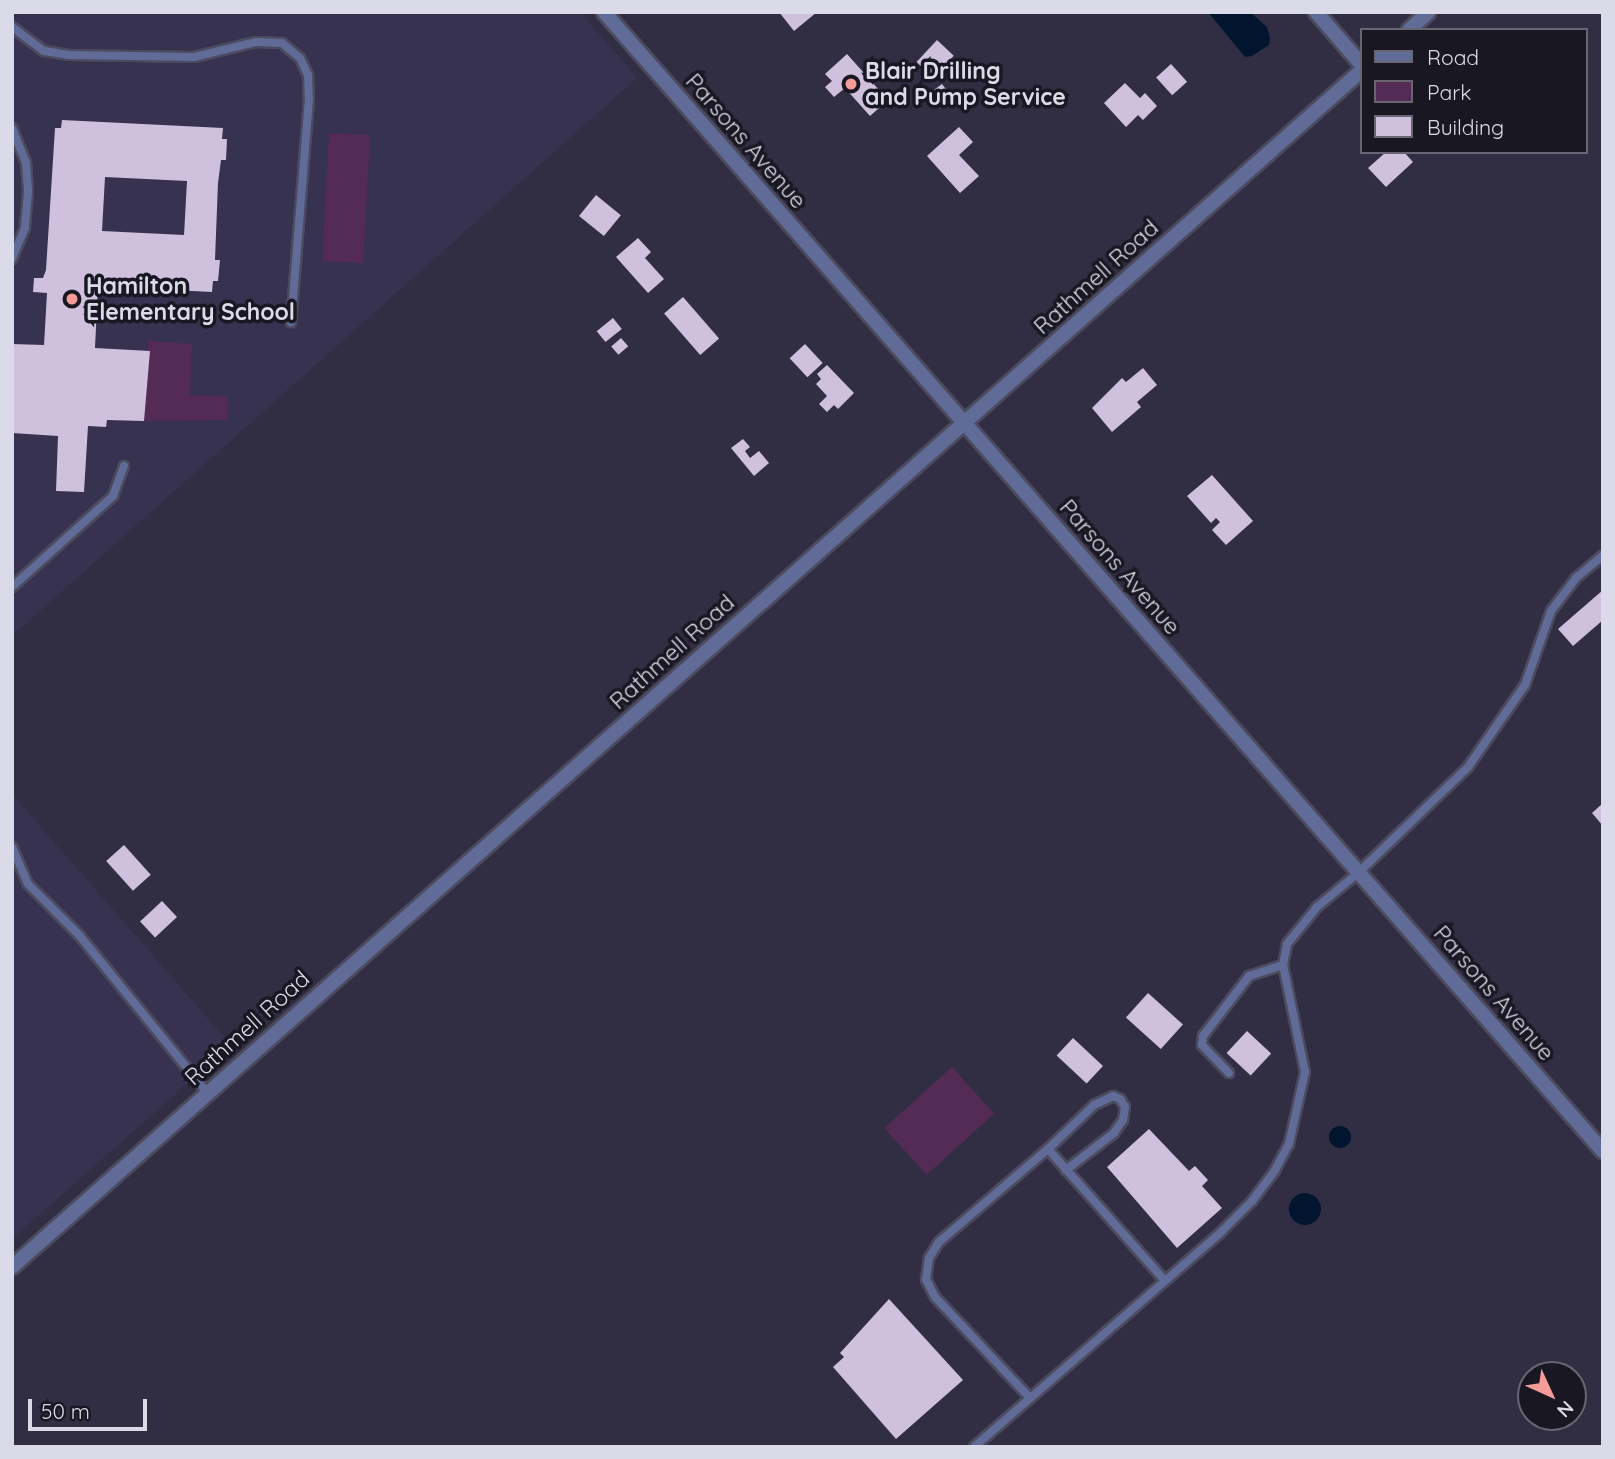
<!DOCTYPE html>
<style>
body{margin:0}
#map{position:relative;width:1615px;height:1459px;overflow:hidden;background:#312e44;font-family:Quicksand,sans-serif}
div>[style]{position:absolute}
.built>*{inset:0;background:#37324f}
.green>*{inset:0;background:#542b55;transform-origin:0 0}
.water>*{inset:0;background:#02152e}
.round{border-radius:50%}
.building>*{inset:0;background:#cfc1dd;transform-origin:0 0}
.roads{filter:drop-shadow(2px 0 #4c4a5e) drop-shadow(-2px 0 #4c4a5e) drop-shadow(0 2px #4c4a5e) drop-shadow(0 -2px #4c4a5e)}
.service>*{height:8px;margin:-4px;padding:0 4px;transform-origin:4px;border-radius:4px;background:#606c97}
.minor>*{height:14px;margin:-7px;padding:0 7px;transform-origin:7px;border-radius:7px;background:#606c97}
.tertiary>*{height:14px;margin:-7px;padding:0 7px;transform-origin:7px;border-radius:7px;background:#606c97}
.dots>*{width:19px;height:19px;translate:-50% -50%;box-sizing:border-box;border:4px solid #191822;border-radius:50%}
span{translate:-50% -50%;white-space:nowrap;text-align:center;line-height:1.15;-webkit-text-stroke:7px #191822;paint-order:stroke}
.poi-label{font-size:23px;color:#dbdae9;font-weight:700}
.left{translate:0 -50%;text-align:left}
.street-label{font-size:23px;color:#dbdae9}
.frame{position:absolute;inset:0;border:14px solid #dbdae9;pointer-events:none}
.legend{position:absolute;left:1360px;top:28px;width:228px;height:126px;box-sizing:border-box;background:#191822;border:2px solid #676672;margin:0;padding:9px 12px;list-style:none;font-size:21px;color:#dbdae9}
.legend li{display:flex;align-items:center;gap:14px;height:35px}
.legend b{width:35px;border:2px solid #676672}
.north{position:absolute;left:1517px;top:1361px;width:70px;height:70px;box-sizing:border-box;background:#191822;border:2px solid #676672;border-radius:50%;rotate:135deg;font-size:19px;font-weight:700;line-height:28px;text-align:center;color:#dbdae9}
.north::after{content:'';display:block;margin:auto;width:24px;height:32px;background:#f59b99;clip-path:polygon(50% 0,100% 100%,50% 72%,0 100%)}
.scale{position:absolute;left:28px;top:1399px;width:119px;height:32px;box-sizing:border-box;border:4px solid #dbdae9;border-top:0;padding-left:9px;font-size:21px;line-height:24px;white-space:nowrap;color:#dbdae9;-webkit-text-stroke:5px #191822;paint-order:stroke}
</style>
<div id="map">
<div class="built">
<i style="clip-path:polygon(12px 12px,580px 12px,637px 78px,12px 636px)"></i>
<i style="clip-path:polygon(12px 794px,231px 1045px,12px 1239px)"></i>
</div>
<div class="green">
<i style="left:329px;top:133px;width:41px;height:128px;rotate:3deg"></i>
<i style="clip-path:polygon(148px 341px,192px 344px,190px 395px,228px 397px,227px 420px,144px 421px)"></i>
<i style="left:952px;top:1067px;width:63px;height:91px;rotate:48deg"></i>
</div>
<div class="water">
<i style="clip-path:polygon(1208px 12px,1250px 12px,1267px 27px,1270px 38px,1269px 45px,1252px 56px,1245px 57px)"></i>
<i class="round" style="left:1329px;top:1126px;width:22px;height:22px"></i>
<i class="round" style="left:1289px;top:1193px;width:32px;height:32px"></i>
</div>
<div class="building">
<i style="clip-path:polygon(779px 12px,817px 12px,794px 31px)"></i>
<i style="left:937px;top:40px;width:23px;height:30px;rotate:43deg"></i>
<i style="clip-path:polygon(847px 54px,888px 100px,870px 116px,845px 88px,834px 97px,825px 87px,832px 81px,825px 74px)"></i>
<i style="left:1171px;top:64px;width:24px;height:20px;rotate:48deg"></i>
<i style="clip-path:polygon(1125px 83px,1140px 98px,1145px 93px,1157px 106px,1143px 120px,1138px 115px,1126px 127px,1104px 103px)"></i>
<i style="left:942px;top:84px;width:10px;height:18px;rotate:53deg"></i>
<i style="clip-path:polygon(evenodd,62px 120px,223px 128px,222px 139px,227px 139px,226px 160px,221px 160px,218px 183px,215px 260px,220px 260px,218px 281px,213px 281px,212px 292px,98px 286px,95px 348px,150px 351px,144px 421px,107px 420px,106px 427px,88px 426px,84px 492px,56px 491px,58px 436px,12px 433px,12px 344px,44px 345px,47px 293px,33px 292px,34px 278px,43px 278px,46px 270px,55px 128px,61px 128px,62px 120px,105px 177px,187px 181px,184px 235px,102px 231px,105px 177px)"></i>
<i style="clip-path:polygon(959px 127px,973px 142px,959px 155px,979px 176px,960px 193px,927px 156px)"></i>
<i style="clip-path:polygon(1386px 152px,1404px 152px,1413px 162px,1386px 187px,1368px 168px)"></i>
<i style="left:596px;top:195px;width:32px;height:27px;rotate:39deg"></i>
<i style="clip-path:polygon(638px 238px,651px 252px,645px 258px,664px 279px,648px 293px,616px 257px)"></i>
<i style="left:683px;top:297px;width:55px;height:25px;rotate:49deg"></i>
<i style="left:613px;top:318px;width:14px;height:21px;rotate:51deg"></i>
<i style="left:621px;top:338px;width:11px;height:13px;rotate:49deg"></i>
<i style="left:805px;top:344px;width:26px;height:21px;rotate:47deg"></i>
<i style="clip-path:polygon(827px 365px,854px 393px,838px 409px,834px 405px,827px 412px,819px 404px,827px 396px,816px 384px,821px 379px,817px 374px)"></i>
<i style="clip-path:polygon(1143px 368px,1157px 385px,1137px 402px,1141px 407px,1112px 432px,1092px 408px,1122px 378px,1126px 382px)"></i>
<i style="clip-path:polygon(743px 439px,750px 447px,745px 451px,750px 458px,759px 451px,769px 463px,754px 476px,731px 448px)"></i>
<i style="clip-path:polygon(1212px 475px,1253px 521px,1226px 545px,1212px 530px,1220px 522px,1216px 518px,1211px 523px,1187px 496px)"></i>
<i style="clip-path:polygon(1603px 590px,1603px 620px,1573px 646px,1558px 629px)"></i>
<i style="clip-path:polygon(1603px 803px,1603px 826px,1592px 813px)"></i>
<i style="left:124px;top:845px;width:40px;height:24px;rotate:48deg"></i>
<i style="left:162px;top:901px;width:22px;height:30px;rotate:47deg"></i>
<i style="left:1148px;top:993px;width:47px;height:33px;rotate:42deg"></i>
<i style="left:1247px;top:1031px;width:33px;height:30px;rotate:43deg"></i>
<i style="left:1073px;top:1038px;width:41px;height:24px;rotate:43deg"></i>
<i style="clip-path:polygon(1149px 1129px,1189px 1171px,1195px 1166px,1208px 1180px,1202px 1186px,1222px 1208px,1177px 1248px,1107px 1167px)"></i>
<i style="clip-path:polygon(889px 1299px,963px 1380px,896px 1439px,833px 1367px,844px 1357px,840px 1353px)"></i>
</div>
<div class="roads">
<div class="service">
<i style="left:12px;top:27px;width:40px;rotate:37deg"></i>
<i style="left:44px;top:51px;width:24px;rotate:9deg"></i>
<i style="left:68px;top:55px;width:126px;rotate:0.9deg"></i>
<i style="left:194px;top:57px;width:64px;rotate:-13.6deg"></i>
<i style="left:256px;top:42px;width:26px;rotate:2deg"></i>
<i style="left:282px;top:43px;width:23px;rotate:40deg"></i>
<i style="left:300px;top:58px;width:19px;rotate:65deg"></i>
<i style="left:308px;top:75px;width:24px;rotate:88deg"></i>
<i style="left:309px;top:99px;width:224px;rotate:94.6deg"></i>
<i style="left:12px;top:128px;width:37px;rotate:68deg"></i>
<i style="left:26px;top:162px;width:30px;rotate:86deg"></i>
<i style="left:28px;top:192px;width:36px;rotate:95deg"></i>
<i style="left:25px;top:228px;width:34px;rotate:113deg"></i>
<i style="left:12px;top:587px;width:136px;rotate:-42deg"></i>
<i style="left:113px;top:496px;width:32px;rotate:-70deg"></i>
<i style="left:12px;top:847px;width:40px;rotate:66.6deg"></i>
<i style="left:28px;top:884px;width:72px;rotate:45deg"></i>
<i style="left:79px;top:935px;width:205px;rotate:50.9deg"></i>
<i style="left:1229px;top:1073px;width:39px;rotate:-134deg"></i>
<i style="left:1202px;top:1045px;width:9px;rotate:-84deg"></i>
<i style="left:1203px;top:1036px;width:76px;rotate:-52.5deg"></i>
<i style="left:1249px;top:976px;width:36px;rotate:-18deg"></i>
<i style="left:1048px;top:1149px;width:176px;rotate:48.4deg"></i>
<i style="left:1030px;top:1398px;width:139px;rotate:-133.2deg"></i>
<i style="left:935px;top:1297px;width:20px;rotate:-117deg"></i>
<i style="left:926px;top:1279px;width:21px;rotate:-82deg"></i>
<i style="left:929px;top:1258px;width:19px;rotate:-58deg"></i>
<i style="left:939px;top:1242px;width:143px;rotate:-40.5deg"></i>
<i style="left:1048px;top:1149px;width:64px;rotate:-43.7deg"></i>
<i style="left:1094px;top:1105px;width:21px;rotate:-25deg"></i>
<i style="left:1113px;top:1096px;width:8px;rotate:23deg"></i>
<i style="left:1120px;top:1099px;width:9px;rotate:58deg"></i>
<i style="left:1125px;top:1107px;width:13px;rotate:99deg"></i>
<i style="left:1123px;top:1120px;width:16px;rotate:125deg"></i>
<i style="left:1114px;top:1133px;width:61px;rotate:142.4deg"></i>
<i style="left:974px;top:1447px;width:325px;rotate:-41deg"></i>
<i style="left:1219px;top:1234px;width:47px;rotate:-45deg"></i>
<i style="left:1252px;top:1201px;width:39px;rotate:-53deg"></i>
<i style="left:1275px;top:1170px;width:30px;rotate:-62deg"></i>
<i style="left:1289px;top:1144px;width:74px;rotate:-77.5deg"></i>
<i style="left:1305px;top:1072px;width:109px;rotate:-101.6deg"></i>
<i style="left:1283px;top:965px;width:21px;rotate:-79deg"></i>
<i style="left:1287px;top:944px;width:48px;rotate:-51deg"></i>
<i style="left:1317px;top:907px;width:53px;rotate:-39.7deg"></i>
<i style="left:1358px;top:873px;width:153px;rotate:-43.9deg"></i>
<i style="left:1468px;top:767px;width:100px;rotate:-55.2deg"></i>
<i style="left:1525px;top:685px;width:78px;rotate:-70.6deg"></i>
<i style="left:1551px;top:611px;width:41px;rotate:-52.9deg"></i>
<i style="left:1576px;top:578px;width:35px;rotate:-40deg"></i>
</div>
<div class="minor">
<i style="left:1316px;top:12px;width:69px;rotate:49.1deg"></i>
</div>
<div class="tertiary">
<i style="left:604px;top:12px;width:1515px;rotate:48.75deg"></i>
<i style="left:1409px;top:30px;width:26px;rotate:-43deg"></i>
<i style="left:12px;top:1267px;width:1803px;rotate:-41.56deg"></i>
</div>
</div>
<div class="dots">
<i style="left:851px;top:84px;background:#f59b99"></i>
<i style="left:72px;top:299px;background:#f59b99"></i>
</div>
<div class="poi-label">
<span class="left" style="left:865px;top:84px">Blair Drilling<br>and Pump Service</span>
<span class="left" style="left:86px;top:299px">Hamilton<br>Elementary School</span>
</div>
<div class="street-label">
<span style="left:746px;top:141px;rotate:49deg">Parsons Avenue</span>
<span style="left:1096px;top:277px;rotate:-42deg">Rathmell Road</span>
<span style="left:1120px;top:567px;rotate:49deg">Parsons Avenue</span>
<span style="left:672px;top:652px;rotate:-42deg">Rathmell Road</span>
<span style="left:1494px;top:993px;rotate:49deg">Parsons Avenue</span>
<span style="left:247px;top:1028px;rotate:-42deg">Rathmell Road</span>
</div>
<div class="frame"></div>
<ul class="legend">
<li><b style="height:9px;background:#606c97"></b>Road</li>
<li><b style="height:19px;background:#542b55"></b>Park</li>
<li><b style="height:19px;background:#cfc1dd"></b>Building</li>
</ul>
<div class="north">N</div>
<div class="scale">50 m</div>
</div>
